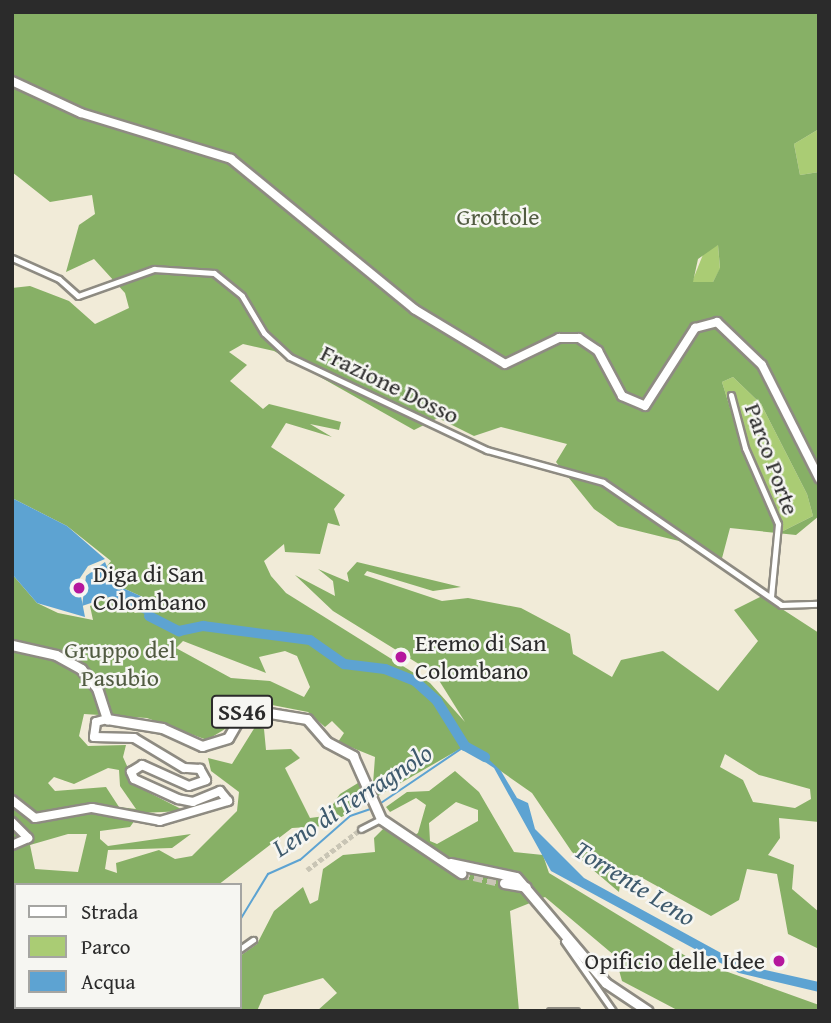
<!DOCTYPE html>
<style>
body{margin:0}
#map{position:relative;width:831px;height:1023px;overflow:hidden;background:#f1ebd8;font-family:"Gentium Book Plus",serif}
div>[style]{position:absolute}
.green>*{inset:0;background:#aacc74}
.forest>*{inset:0;background:#87b066}
.water>*{inset:0;background:#5da3d2}
.stream>*{height:2px;margin:-1px;padding:0 1px;transform-origin:1px;border-radius:1px;background:#5da3d2}
.river>*{height:10px;margin:-5px;padding:0 5px;transform-origin:5px;border-radius:5px;background:#5da3d2}
.street-tunnel>*{height:5px;margin-top:-2.5px;transform-origin:0;background:repeating-linear-gradient(90deg,#c9c5b5 0 5px,transparent 0 7.5px)}
.primary-tunnel>*{height:9px;margin-top:-4.5px;transform-origin:0;background:repeating-linear-gradient(90deg,#c9c5b5 0 9px,transparent 0 13.5px)}
.roads{filter:drop-shadow(2px 0 #8e8b82) drop-shadow(-2px 0 #8e8b82) drop-shadow(0 2px #8e8b82) drop-shadow(0 -2px #8e8b82)}
.street>*{height:5px;margin:-2.5px;padding:0 2.5px;transform-origin:2.5px;border-radius:2.5px;background:#fff}
.secondary>*{height:8px;margin:-4px;padding:0 4px;transform-origin:4px;border-radius:4px;background:#fff}
.primary>*{height:9px;margin:-4.5px;padding:0 4.5px;transform-origin:4.5px;border-radius:4.5px;background:#fff}
.dots>*{width:19px;height:19px;translate:-50% -50%;box-sizing:border-box;border:4px solid #f6f6f2;border-radius:50%}
span{translate:-50% -50%;white-space:nowrap;text-align:center;line-height:1.15;-webkit-text-stroke:5px #f6f6f2;paint-order:stroke}
.shield-label span{padding:2px 5px;background:#f6f6f2;border:2px solid;border-radius:5px;-webkit-text-stroke-width:0}
.shield-label{font-size:23px;color:#2b2b2b;font-weight:700}
.park-label{font-size:24px;color:#515b41}
.street-label{font-size:24px;color:#2b2b2b}
.poi-label{font-size:24px;color:#2b2b2b}
.left{translate:0 -50%;text-align:left}
.right{translate:-100% -50%;text-align:right}
.water-label{font-size:26px;color:#3f5b6e;font-style:italic}
.frame{position:absolute;inset:0;border:14px solid #2b2b2b;pointer-events:none}
.legend{position:absolute;left:14px;top:883px;width:228px;height:126px;box-sizing:border-box;background:#f6f6f2;border:2px solid #a5a5a2;margin:0;padding:9px 12px;list-style:none;font-size:21px;color:#2b2b2b}
.legend li{display:flex;align-items:center;gap:14px;height:35px}
.legend b{width:35px;border:2px solid #a5a5a2}
</style>
<div id="map">
<div class="green">
<i style="clip-path:polygon(819px 129px,819px 172px,800px 175px,794px 144px)"></i>
<i style="clip-path:polygon(718px 245px,720px 269px,713px 282px,692px 282px,706px 247px)"></i>
<i style="clip-path:polygon(733px 377px,761px 404px,807px 494px,813px 516px,783px 531px,776px 530px,742px 447px,722px 382px)"></i>
</div>
<div class="forest">
<i style="clip-path:polygon(evenodd,12px 12px,819px 12px,819px 129px,794px 144px,800px 175px,819px 172px,819px 516px,796px 535px,730px 528px,721px 562px,679px 541px,618px 526px,594px 509px,556px 462px,567px 444px,501px 427px,474px 436px,438px 418px,414px 430px,274px 351px,243px 344px,229px 352px,247px 365px,230px 381px,263px 409px,269px 404px,341px 422px,339px 430px,310px 424px,332px 437px,286px 423px,271px 447px,345px 495px,334px 509px,340px 526px,328px 523px,320px 554px,285px 552px,284px 544px,264px 561px,271px 576px,286px 593px,430px 683px,465px 722px,435px 674px,333px 611px,295px 575px,335px 596px,333px 581px,318px 569px,349px 582px,347px 573px,357px 562px,461px 587px,433px 591px,367px 571px,364px 575px,442px 601px,468px 598px,521px 608px,570px 634px,573px 654px,612px 677px,621px 660px,663px 651px,718px 691px,758px 641px,734px 610px,762px 596px,819px 633px,819px 822px,779px 818px,780px 838px,768px 855px,794px 865px,792px 889px,819px 912px,819px 949px,788px 934px,777px 874px,747px 869px,739px 900px,711px 916px,637px 875px,621px 878px,619px 892px,572px 852px,532px 793px,465px 746px,326px 826px,292px 828px,218px 885px,16px 885px,12px 983px,12px 574px,37px 603px,58px 613px,93px 620px,90px 606px,109px 597px,135px 613px,158px 604px,114px 584px,105px 569px,111px 561px,67px 526px,12px 498px,12px 288px,30px 286px,69px 301px,95px 324px,129px 308px,125px 293px,94px 259px,66px 272px,79px 225px,95px 214px,92px 195px,50px 202px,12px 172px,12px 12px,718px 245px,720px 268px,713px 282px,693px 282px,698px 259px,718px 245px,12px 12px,733px 377px,761px 404px,807px 494px,813px 516px,783px 531px,776px 530px,742px 447px,722px 382px,733px 377px,12px 12px,183px 641px,266px 673px,259px 657px,285px 651px,297px 656px,310px 687px,304px 697px,270px 681px,231px 678px,176px 648px,183px 641px,12px 12px,230px 697px,308px 712px,325px 727px,332px 721px,344px 733px,338px 742px,375px 757px,373px 784px,358px 783px,340px 794px,325px 816px,310px 818px,285px 768px,300px 758px,291px 749px,266px 750px,264px 729px,255px 727px,232px 764px,208px 758px,211px 771px,239px 792px,237px 811px,192px 856px,175px 859px,159px 850px,116px 863px,117px 873px,105px 869px,108px 850px,172px 848px,191px 834px,108px 846px,100px 839px,100px 831px,130px 827px,140px 813px,185px 811px,136px 786px,123px 757px,126px 745px,88px 746px,79px 736px,84px 714px,147px 718px,207px 740px,230px 726px,230px 697px,12px 12px,725px 754px,759px 775px,810px 789px,811px 799px,795px 808px,753px 802px,743px 780px,720px 767px,725px 754px,12px 12px,108px 768px,119px 770px,120px 786px,136px 809px,119px 807px,106px 787px,55px 791px,48px 783px,54px 777px,74px 784px,108px 768px,12px 12px,68px 834px,87px 834px,78px 872px,35px 869px,30px 845px,68px 834px)"></i>
<i style="clip-path:polygon(evenodd,455px 771px,479px 792px,514px 852px,543px 855px,549px 873px,689px 958px,819px 1005px,819px 1011px,679px 1011px,622px 981px,615px 956px,545px 897px,510px 911px,519px 1011px,317px 1011px,337px 993px,323px 978px,264px 995px,257px 1011px,210px 1011px,240px 1007px,240px 956px,257px 944px,274px 911px,303px 887px,310px 904px,318px 900px,323px 869px,343px 855px,375px 852px,374px 838px,384px 828px,405px 841px,418px 833px,426px 805px,416px 798px,390px 812px,386px 807px,407px 792px,429px 791px,455px 771px,456px 802px,478px 810px,478px 821px,437px 844px,430px 841px,429px 823px,456px 802px)"></i>
</div>
<div class="water">
<i style="clip-path:polygon(12px 498px,67px 526px,105px 559px,88px 566px,78px 581px,85px 617px,37px 603px,12px 574px)"></i>
<i style="clip-path:polygon(105px 562px,114px 584px,158px 604px,149px 616px,109px 597px,82px 606px,86px 576px)"></i>
<i style="clip-path:polygon(477px 748px,501px 771px,517px 798px,528px 803px,535px 829px,584px 878px,743px 965px,819px 982px,819px 992px,739px 973px,551px 871px,494px 768px,473px 754px)"></i>
</div>
<div class="stream">
<i style="left:378px;top:805px;width:105px;rotate:-34.1deg"></i>
<i style="left:240px;top:920px;width:54px;rotate:-58.7deg"></i>
<i style="left:268px;top:874px;width:35px;rotate:-24deg"></i>
<i style="left:300px;top:860px;width:67px;rotate:-41.3deg"></i>
<i style="left:350px;top:816px;width:24px;rotate:-19deg"></i>
<i style="left:12px;top:998px;width:4px;rotate:-14deg"></i>
<i style="left:45px;top:1007px;width:4px;rotate:63deg"></i>
<i style="left:123px;top:1011px;width:13px;rotate:-18deg"></i>
</div>
<div class="river">
<i style="left:149px;top:616px;width:34px;rotate:27deg"></i>
<i style="left:179px;top:631px;width:25px;rotate:-12deg"></i>
<i style="left:203px;top:626px;width:108px;rotate:7.5deg"></i>
<i style="left:310px;top:640px;width:42px;rotate:35.2deg"></i>
<i style="left:344px;top:664px;width:41px;rotate:7deg"></i>
<i style="left:385px;top:669px;width:32px;rotate:22deg"></i>
<i style="left:415px;top:681px;width:30px;rotate:42deg"></i>
<i style="left:437px;top:701px;width:53px;rotate:58.1deg"></i>
<i style="left:465px;top:746px;width:23px;rotate:29deg"></i>
</div>
<div class="street-tunnel">
<i style="left:307px;top:870px;width:68px;rotate:-37.2deg"></i>
</div>
<div class="primary-tunnel">
<i style="left:461px;top:873px;width:44px;rotate:13.1deg"></i>
</div>
<div class="roads">
<div class="street">
<i style="left:12px;top:258px;width:51px;rotate:24.1deg"></i>
<i style="left:59px;top:279px;width:25px;rotate:42deg"></i>
<i style="left:78px;top:296px;width:81px;rotate:-19.6deg"></i>
<i style="left:154px;top:269px;width:60px;rotate:3.8deg"></i>
<i style="left:214px;top:273px;width:36px;rotate:39deg"></i>
<i style="left:242px;top:296px;width:43px;rotate:59.3deg"></i>
<i style="left:264px;top:333px;width:35px;rotate:43deg"></i>
<i style="left:290px;top:357px;width:218px;rotate:25.3deg"></i>
<i style="left:487px;top:450px;width:120px;rotate:15.4deg"></i>
<i style="left:603px;top:482px;width:216px;rotate:34.6deg"></i>
<i style="left:781px;top:605px;width:38px;rotate:-2deg"></i>
<i style="left:731px;top:395px;width:55px;rotate:75.2deg"></i>
<i style="left:745px;top:448px;width:83px;rotate:66.5deg"></i>
<i style="left:778px;top:524px;width:73px;rotate:95.5deg"></i>
<i style="left:361px;top:829px;width:22px;rotate:-27deg"></i>
<i style="left:564px;top:941px;width:85px;rotate:55deg"></i>
<i style="left:240px;top:949px;width:16px;rotate:-35deg"></i>
<i style="left:162px;top:1011px;width:5px;rotate:-53deg"></i>
<i style="left:550px;top:1011px;width:26px"></i>
</div>
<div class="secondary">
<i style="left:12px;top:81px;width:76px;rotate:24.9deg"></i>
<i style="left:81px;top:113px;width:157px;rotate:17deg"></i>
<i style="left:231px;top:159px;width:237px;rotate:39.3deg"></i>
<i style="left:414px;top:309px;width:106px;rotate:31.1deg"></i>
<i style="left:505px;top:364px;width:60px;rotate:-25.7deg"></i>
<i style="left:559px;top:338px;width:20px"></i>
<i style="left:579px;top:338px;width:23px;rotate:34deg"></i>
<i style="left:598px;top:351px;width:51px;rotate:61.9deg"></i>
<i style="left:622px;top:396px;width:25px;rotate:23deg"></i>
<i style="left:645px;top:406px;width:93px;rotate:-57.3deg"></i>
<i style="left:695px;top:328px;width:23px;rotate:-15deg"></i>
<i style="left:717px;top:322px;width:62px;rotate:43.7deg"></i>
<i style="left:762px;top:365px;width:127px;rotate:63.2deg"></i>
<i style="left:12px;top:800px;width:29px;rotate:38deg"></i>
<i style="left:35px;top:818px;width:58px;rotate:-10deg"></i>
<i style="left:92px;top:808px;width:69px;rotate:10.8deg"></i>
<i style="left:160px;top:821px;width:71px;rotate:-16.4deg"></i>
<i style="left:228px;top:801px;width:13px;rotate:-129deg"></i>
<i style="left:220px;top:791px;width:29px;rotate:158deg"></i>
<i style="left:193px;top:802px;width:15px;rotate:-169deg"></i>
<i style="left:178px;top:799px;width:48px;rotate:-155.6deg"></i>
<i style="left:134px;top:779px;width:8px;rotate:-113deg"></i>
<i style="left:131px;top:772px;width:13px;rotate:-32deg"></i>
<i style="left:142px;top:765px;width:51px;rotate:24.1deg"></i>
<i style="left:189px;top:786px;width:18px;rotate:-19deg"></i>
<i style="left:206px;top:780px;width:13px;rotate:-119deg"></i>
<i style="left:200px;top:769px;width:16px;rotate:-176deg"></i>
<i style="left:184px;top:768px;width:58px;rotate:-149deg"></i>
<i style="left:134px;top:738px;width:40px;rotate:-178.6deg"></i>
<i style="left:94px;top:737px;width:15px;rotate:-82deg"></i>
<i style="left:96px;top:722px;width:11px;rotate:-15deg"></i>
<i style="left:12px;top:822px;width:23px;rotate:45deg"></i>
<i style="left:28px;top:838px;width:17px;rotate:156deg"></i>
</div>
<div class="primary">
<i style="left:12px;top:645px;width:45px;rotate:12.8deg"></i>
<i style="left:56px;top:655px;width:29px;rotate:29deg"></i>
<i style="left:81px;top:669px;width:25px;rotate:50deg"></i>
<i style="left:97px;top:688px;width:33px;rotate:72deg"></i>
<i style="left:107px;top:719px;width:56px;rotate:9.3deg"></i>
<i style="left:162px;top:728px;width:44px;rotate:24.2deg"></i>
<i style="left:202px;top:746px;width:27px;rotate:-17deg"></i>
<i style="left:228px;top:738px;width:34px;rotate:-60deg"></i>
<i style="left:245px;top:709px;width:63px;rotate:9.2deg"></i>
<i style="left:307px;top:719px;width:30px;rotate:49deg"></i>
<i style="left:327px;top:742px;width:30px;rotate:28deg"></i>
<i style="left:353px;top:756px;width:69px;rotate:66deg"></i>
<i style="left:381px;top:819px;width:97px;rotate:34deg"></i>
<i style="left:450px;top:863px;width:67px;rotate:12deg"></i>
<i style="left:516px;top:877px;width:139px;rotate:49.7deg"></i>
<i style="left:606px;top:983px;width:50px;rotate:33.7deg"></i>
<i style="left:504px;top:883px;width:22px;rotate:10deg"></i>
</div>
</div>
<div class="dots">
<i style="left:79px;top:588px;background:#b5179e"></i>
<i style="left:401px;top:657px;background:#b5179e"></i>
<i style="left:779px;top:961px;background:#b5179e"></i>
</div>
<div class="shield-label">
<span style="left:242px;top:712px">SS46</span>
</div>
<div class="park-label">
<span style="left:498px;top:217px">Grottole</span>
<span style="left:120px;top:664px">Gruppo del<br>Pasubio</span>
</div>
<div class="street-label">
<span style="left:390px;top:384px;rotate:26deg">Frazione Dosso</span>
<span style="left:772px;top:459px;rotate:70deg">Parco Porte</span>
</div>
<div class="poi-label">
<span class="left" style="left:93px;top:588px">Diga di San<br>Colombano</span>
<span class="left" style="left:415px;top:657px">Eremo di San<br>Colombano</span>
<span class="right" style="left:765px;top:961px">Opificio delle Idee</span>
</div>
<div class="water-label">
<span style="left:352px;top:800px;rotate:-33deg">Leno di Terragnolo</span>
<span style="left:635px;top:883px;rotate:32deg">Torrente Leno</span>
</div>
<div class="frame"></div>
<ul class="legend">
<li><b style="height:9px;background:#fff"></b>Strada</li>
<li><b style="height:19px;background:#aacc74"></b>Parco</li>
<li><b style="height:19px;background:#5da3d2"></b>Acqua</li>
</ul>
</div>
